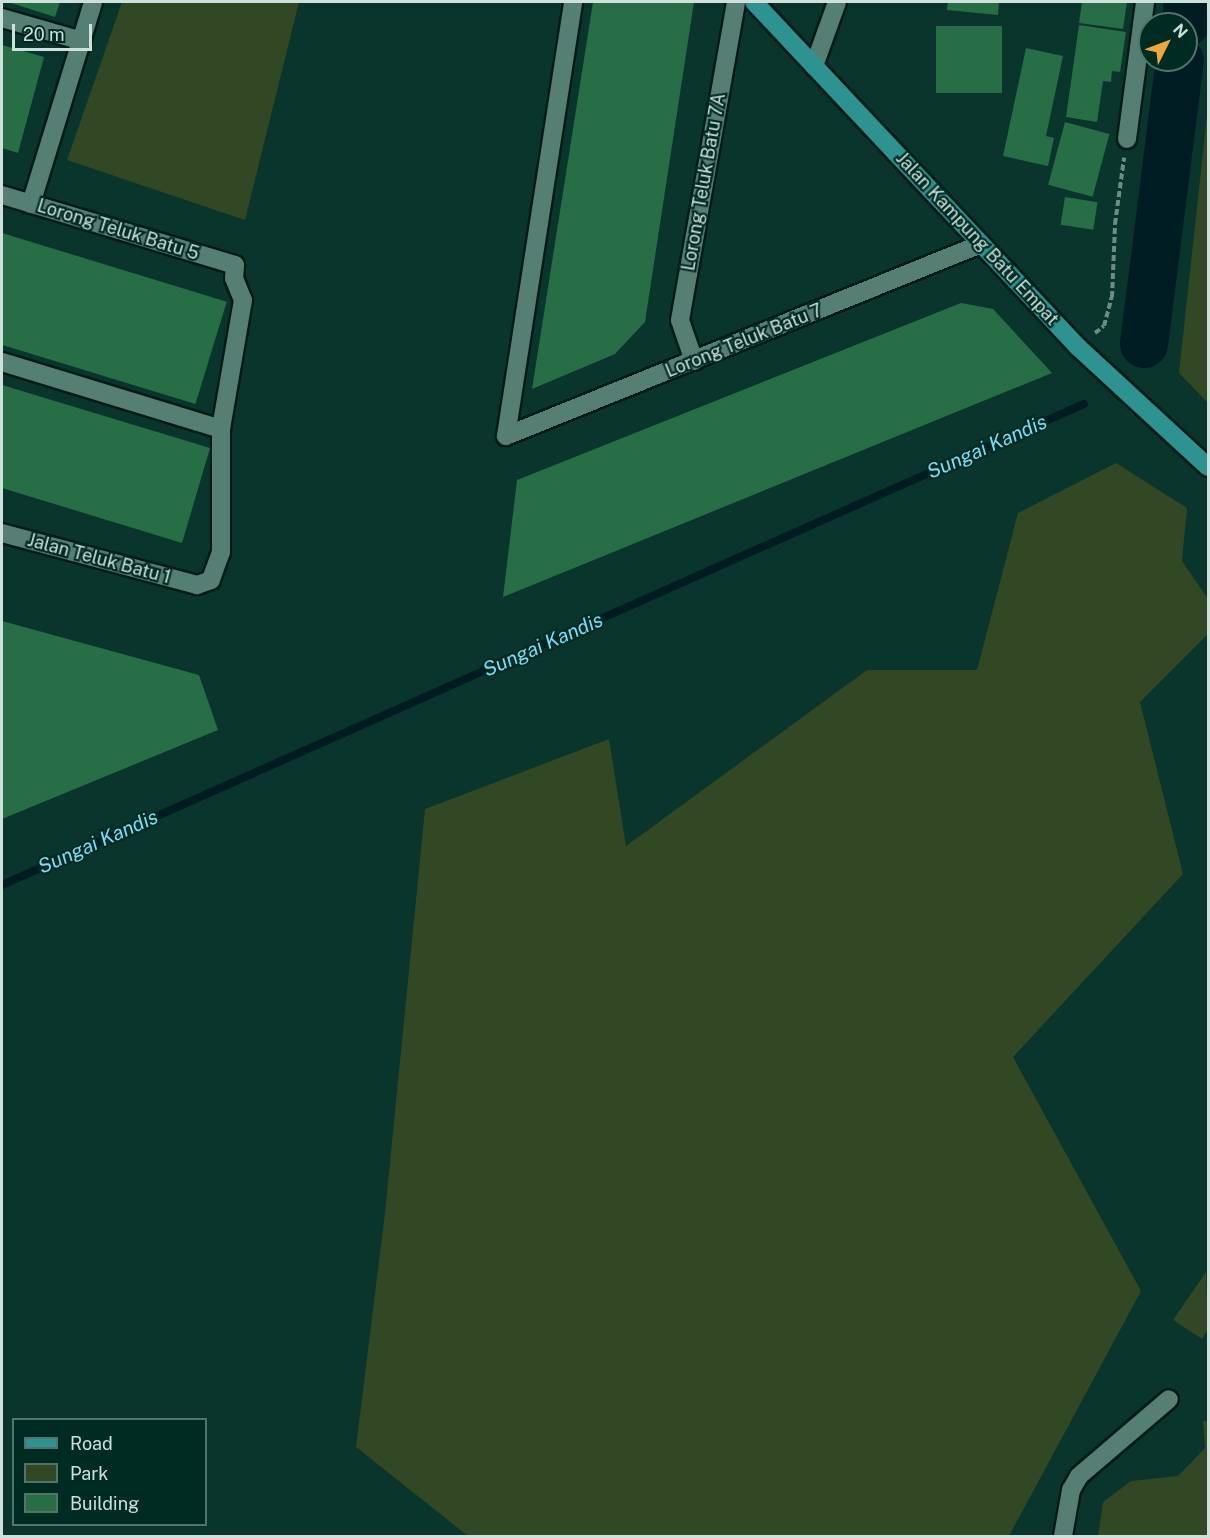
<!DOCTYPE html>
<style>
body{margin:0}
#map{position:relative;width:1210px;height:1538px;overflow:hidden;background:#0a352c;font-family:"Public Sans",sans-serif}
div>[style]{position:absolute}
.green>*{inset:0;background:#324724}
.stream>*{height:8px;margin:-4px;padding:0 4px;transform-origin:4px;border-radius:4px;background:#001c23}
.river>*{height:48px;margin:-24px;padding:0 24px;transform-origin:24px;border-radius:24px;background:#001c23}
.building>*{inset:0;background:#276d45;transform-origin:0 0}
.path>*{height:4px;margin-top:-2px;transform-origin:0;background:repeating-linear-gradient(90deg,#6c8d85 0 6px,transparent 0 9px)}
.roads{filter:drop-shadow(2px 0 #001b15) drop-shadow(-2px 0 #001b15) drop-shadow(0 2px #001b15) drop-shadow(0 -2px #001b15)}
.minor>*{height:18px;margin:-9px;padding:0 9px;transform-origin:9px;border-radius:9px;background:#567f74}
.major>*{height:18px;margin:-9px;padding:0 9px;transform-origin:9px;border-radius:9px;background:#2e9390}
span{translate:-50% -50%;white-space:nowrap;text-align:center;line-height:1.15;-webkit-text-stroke:4.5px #002b23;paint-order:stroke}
.street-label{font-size:18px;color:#cbe1da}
.water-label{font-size:20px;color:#7adef8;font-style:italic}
.frame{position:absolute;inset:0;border:3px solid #cbe1da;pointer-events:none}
.legend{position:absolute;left:12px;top:1418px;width:195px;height:108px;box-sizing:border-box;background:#002b23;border:2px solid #51746c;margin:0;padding:8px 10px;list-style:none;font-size:18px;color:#cbe1da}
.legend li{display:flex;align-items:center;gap:12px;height:30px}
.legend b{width:30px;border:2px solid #51746c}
.north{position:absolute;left:1138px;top:12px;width:60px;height:60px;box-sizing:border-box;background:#002b23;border:2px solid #51746c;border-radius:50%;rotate:48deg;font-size:16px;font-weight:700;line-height:24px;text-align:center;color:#cbe1da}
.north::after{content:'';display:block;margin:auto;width:21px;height:27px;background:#f0a63e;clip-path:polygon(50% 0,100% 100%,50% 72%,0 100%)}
.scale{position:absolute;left:12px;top:24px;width:80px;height:27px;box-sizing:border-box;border:3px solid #cbe1da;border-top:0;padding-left:8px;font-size:18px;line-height:21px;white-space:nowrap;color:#cbe1da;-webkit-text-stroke:4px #002b23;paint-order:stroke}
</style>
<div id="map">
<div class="green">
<i style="clip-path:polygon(122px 2px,299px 2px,245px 220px,67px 160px)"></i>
<i style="clip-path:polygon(1208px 106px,1208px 403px,1179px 373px)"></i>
<i style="clip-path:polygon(1116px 463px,1187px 508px,1182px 561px,1208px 599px,1208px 634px,1140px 702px,1183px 874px,1013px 1057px,1141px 1291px,1009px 1536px,468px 1536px,356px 1447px,385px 1213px,425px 809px,609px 739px,626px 846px,867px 670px,977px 670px,1018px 513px)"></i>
<i style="clip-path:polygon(1206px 1272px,1208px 1329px,1202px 1339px,1173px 1320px)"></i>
<i style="clip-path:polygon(1203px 1421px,1208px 1421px,1208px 1536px,1098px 1536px,1103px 1502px,1131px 1481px,1178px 1476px,1205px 1448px)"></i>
</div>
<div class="stream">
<i style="left:2px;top:885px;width:1184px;rotate:-23.97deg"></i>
</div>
<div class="river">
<i style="left:1185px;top:24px;width:22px;rotate:-82deg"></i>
<i style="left:1144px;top:344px;width:286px;rotate:-82.8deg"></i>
</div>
<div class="building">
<i style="clip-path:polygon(8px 2px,60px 2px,55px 17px)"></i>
<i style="clip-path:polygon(593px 2px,694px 2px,645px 322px,615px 354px,532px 389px)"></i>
<i style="clip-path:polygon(948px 2px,999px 2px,998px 15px,947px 10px)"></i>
<i style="clip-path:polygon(1082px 2px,1127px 2px,1123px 29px,1079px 23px)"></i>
<i style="clip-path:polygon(1079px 25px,1126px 32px,1120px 72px,1112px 71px,1111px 82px,1103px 81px,1097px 122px,1066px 117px)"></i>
<i style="left:936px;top:26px;width:66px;height:67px"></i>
<i style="clip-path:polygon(2px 45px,44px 57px,18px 153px,2px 148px)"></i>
<i style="clip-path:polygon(1026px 48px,1063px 56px,1046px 136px,1054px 138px,1048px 166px,1003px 156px)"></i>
<i style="left:1065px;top:122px;width:46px;height:65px;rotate:15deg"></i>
<i style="left:1065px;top:197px;width:33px;height:28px;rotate:9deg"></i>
<i style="left:2px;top:233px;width:235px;height:107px;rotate:17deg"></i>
<i style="clip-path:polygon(961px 303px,993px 309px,1052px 373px,503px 597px,517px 480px)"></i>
<i style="clip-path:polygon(2px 385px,210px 448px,182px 543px,2px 488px)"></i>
<i style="clip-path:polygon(2px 621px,199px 675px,218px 730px,2px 819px)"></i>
</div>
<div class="path">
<i style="left:1095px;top:333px;width:11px;rotate:-38deg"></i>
<i style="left:1104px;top:326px;width:30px;rotate:-75deg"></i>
<i style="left:1112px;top:297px;width:73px;rotate:-87.6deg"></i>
<i style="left:1115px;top:224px;width:67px;rotate:-82.2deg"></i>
</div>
<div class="roads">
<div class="minor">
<i style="left:2px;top:18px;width:83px;rotate:16deg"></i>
<i style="left:814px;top:66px;width:68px;rotate:-70.2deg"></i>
<i style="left:1127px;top:139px;width:138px;rotate:-82.5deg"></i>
<i style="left:2px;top:195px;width:243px;rotate:16.7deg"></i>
<i style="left:235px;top:265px;width:13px;rotate:94deg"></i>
<i style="left:234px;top:278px;width:24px;rotate:68deg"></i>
<i style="left:243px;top:300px;width:131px;rotate:99.7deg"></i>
<i style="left:221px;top:429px;width:123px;rotate:90deg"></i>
<i style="left:221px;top:552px;width:30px;rotate:110deg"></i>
<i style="left:211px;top:580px;width:15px;rotate:160deg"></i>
<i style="left:197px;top:585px;width:202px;rotate:-165.1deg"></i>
<i style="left:31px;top:204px;width:211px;rotate:-72.9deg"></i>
<i style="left:694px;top:361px;width:43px;rotate:-108.9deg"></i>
<i style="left:680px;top:320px;width:323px;rotate:-80deg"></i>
<i style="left:2px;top:362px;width:229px;rotate:17deg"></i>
<i style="left:506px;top:436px;width:512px;rotate:-22.01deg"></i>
<i style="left:506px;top:436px;width:439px;rotate:-81.2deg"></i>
<i style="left:1063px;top:1536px;width:47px;rotate:-80.1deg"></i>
<i style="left:1071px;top:1490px;width:16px;rotate:-60deg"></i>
<i style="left:1079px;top:1476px;width:118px;rotate:-40.5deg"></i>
</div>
<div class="major">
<i style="left:754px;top:2px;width:473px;rotate:46.8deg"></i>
<i style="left:1078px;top:347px;width:177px;rotate:42.7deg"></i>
</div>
</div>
<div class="street-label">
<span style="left:704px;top:182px;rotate:-80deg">Lorong Teluk Batu 7A</span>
<span style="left:118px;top:230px;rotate:17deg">Lorong Teluk Batu 5</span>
<span style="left:977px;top:239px;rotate:47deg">Jalan Kampung Batu Empat</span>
<span style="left:744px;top:341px;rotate:-22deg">Lorong Teluk Batu 7</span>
<span style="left:99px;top:559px;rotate:15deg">Jalan Teluk Batu 1</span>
</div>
<div class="water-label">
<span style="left:987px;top:447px;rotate:-24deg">Sungai Kandis</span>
<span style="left:543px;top:645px;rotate:-24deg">Sungai Kandis</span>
<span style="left:98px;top:842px;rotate:-24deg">Sungai Kandis</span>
</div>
<div class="frame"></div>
<ul class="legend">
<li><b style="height:8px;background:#2e9390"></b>Road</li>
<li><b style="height:16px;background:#324724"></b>Park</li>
<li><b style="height:16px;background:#276d45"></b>Building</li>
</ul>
<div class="north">N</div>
<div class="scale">20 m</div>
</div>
